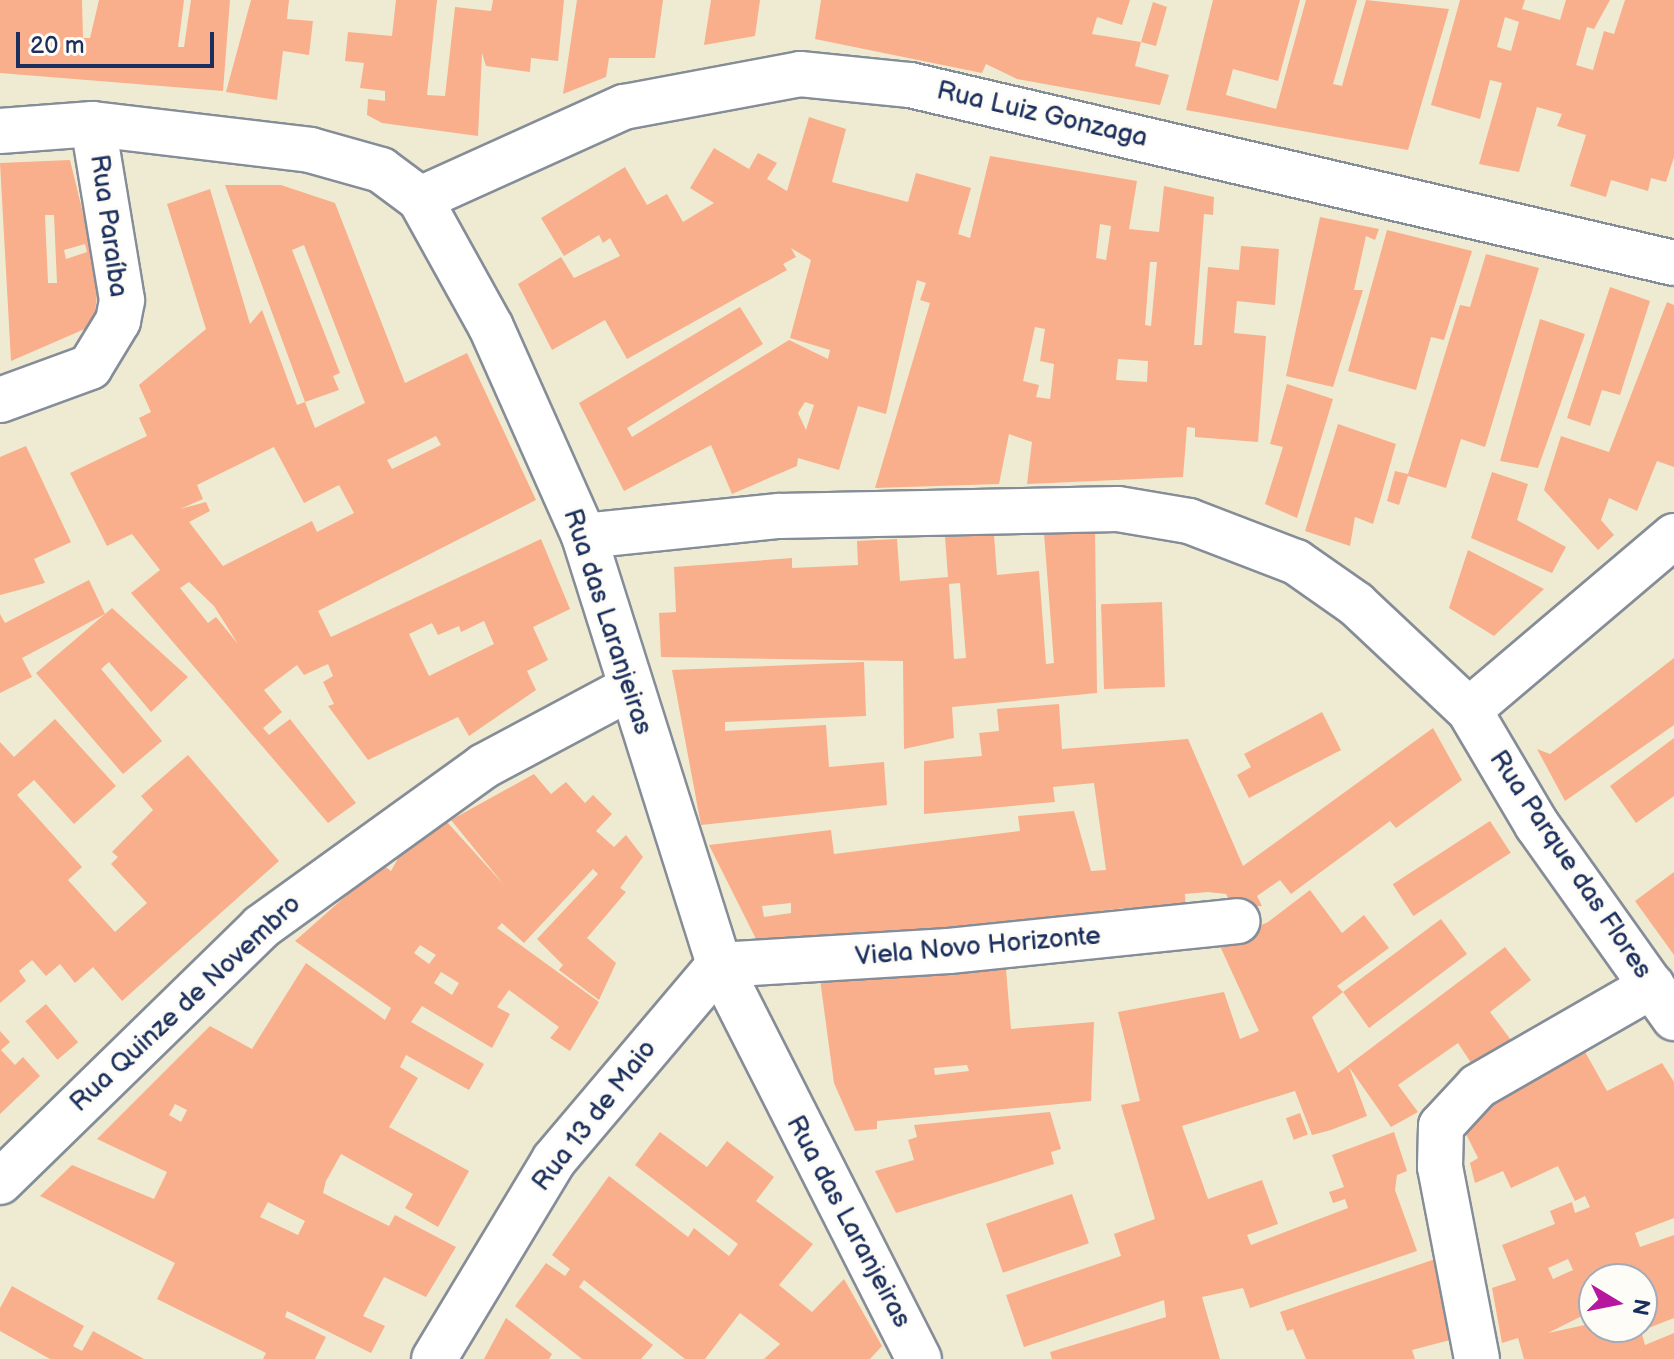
<!DOCTYPE html>
<meta charset="utf-8">
<style>
body{margin:0}
#map{position:relative;width:1674px;height:1359px;overflow:hidden;background:#efebd2;font-family:"Balsamiq Sans",sans-serif}
div>[style]{position:absolute}
.building>*{inset:0;background:#f9af8b;transform-origin:0 0}
.roads{filter:drop-shadow(2px 0 #858d98) drop-shadow(-2px 0 #858d98) drop-shadow(0 2px #858d98) drop-shadow(0 -2px #858d98)}
.minor>*{height:44px;margin:-22px;padding:0 22px;transform-origin:22px;border-radius:22px;background:#fff}
span{translate:-50% -50%;white-space:nowrap;text-align:center;line-height:1.15;-webkit-text-stroke:7px #fdfcf7;paint-order:stroke}
.street-label{font-size:26px;color:#1b2f5e}
.north{position:absolute;left:1578px;top:1263px;width:80px;height:80px;box-sizing:border-box;background:#fdfcf7;border:2px solid #a3aaba;border-radius:50%;rotate:100deg;font-size:22px;font-weight:700;line-height:32px;text-align:center;color:#1b2f5e}
.north::after{content:'';display:block;margin:auto;width:28px;height:36px;background:#b5179e;clip-path:polygon(50% 0,100% 100%,50% 72%,0 100%)}
.scale{position:absolute;left:16px;top:32px;width:198px;height:36px;box-sizing:border-box;border:4px solid #1b2f5e;border-top:0;padding-left:10px;font-size:24px;line-height:28px;white-space:nowrap;color:#1b2f5e;-webkit-text-stroke:6px #fdfcf7;paint-order:stroke}
</style>
<div id="map">
<div class="building">
<i style="clip-path:polygon(0 0,82px 0,83px 38px,90px 38px,99px 0,184px 0,178px 47px,184px 47px,191px 0,230px 0,223px 91px,0 73px)"></i>
<i style="clip-path:polygon(251px 0,289px 0,287px 19px,313px 21px,309px 55px,283px 51px,277px 100px,226px 92px)"></i>
<i style="clip-path:polygon(396px 0,437px 0,427px 95px,445px 96px,455px 7px,491px 11px,493px 0,564px 0,558px 61px,531px 58px,530px 72px,486px 66px,482px 53px,478px 136px,382px 123px,367px 115px,368px 99px,385px 101px,385px 91px,360px 88px,364px 63px,345px 61px,348px 32px,392px 36px)"></i>
<i style="clip-path:polygon(577px 0,663px 0,655px 58px,609px 58px,606px 77px,563px 94px)"></i>
<i style="clip-path:polygon(711px 0,760px 0,755px 36px,704px 45px)"></i>
<i style="clip-path:polygon(821px 0,1130px 0,1122px 25px,1097px 17px,1092px 34px,1141px 42px,1153px 2px,1167px 7px,1156px 46px,1141px 42px,1135px 66px,1169px 75px,1160px 105px,1017px 79px,986px 64px,982px 73px,815px 39px)"></i>
<i style="clip-path:polygon(1213px 0,1300px 0,1278px 81px,1233px 69px,1226px 95px,1276px 109px,1306px 0,1357px 0,1333px 84px,1342px 86px,1366px 0,1449px 9px,1408px 150px,1186px 110px)"></i>
<i style="clip-path:polygon(evenodd,1460px 0,1525px 0,1522px 9px,1560px 20px,1566px 0,1610px 0,1594px 29px,1587px 27px,1576px 65px,1593px 70px,1604px 31px,1614px 34px,1625px 0,1674px 0,1674px 157px,1666px 182px,1651px 178px,1648px 191px,1611px 180px,1606px 197px,1570px 186px,1586px 135px,1557px 126px,1562px 114px,1537px 107px,1519px 172px,1479px 164px,1502px 83px,1490px 80px,1480px 119px,1431px 105px,1460px 0,1505px 17px,1519px 22px,1511px 51px,1497px 47px,1505px 17px)"></i>
<i style="clip-path:polygon(evenodd,809px 117px,846px 129px,832px 182px,908px 202px,916px 173px,971px 188px,958px 234px,970px 238px,990px 156px,1137px 181px,1129px 229px,1159px 232px,1164px 186px,1214px 197px,1213px 215px,1204px 214px,1194px 345px,1202px 345px,1208px 267px,1239px 270px,1241px 246px,1279px 249px,1275px 305px,1237px 301px,1234px 333px,1266px 336px,1258px 442px,1195px 437px,1195px 428px,1187px 427px,1183px 477px,1027px 484px,1032px 442px,1009px 434px,999px 484px,875px 488px,930px 303px,920px 300px,926px 283px,917px 280px,886px 414px,858px 406px,839px 470px,798px 458px,797px 466px,732px 494px,711px 445px,624px 491px,579px 403px,740px 307px,763px 344px,627px 428px,632px 437px,789px 340px,828px 359px,830px 350px,790px 338px,811px 260px,791px 248px,796px 257px,783px 264px,787px 270px,627px 359px,605px 320px,552px 350px,518px 284px,561px 257px,574px 278px,620px 256px,610px 238px,603px 243px,599px 235px,564px 256px,541px 218px,625px 167px,647px 205px,667px 194px,683px 222px,714px 203px,690px 188px,714px 148px,749px 169px,758px 153px,777px 163px,767px 179px,787px 191px,809px 117px,1100px 224px,1111px 226px,1106px 260px,1096px 258px,1100px 224px,809px 117px,1150px 262px,1157px 262px,1151px 326px,1145px 325px,1150px 262px,809px 117px,1035px 327px,1045px 329px,1040px 361px,1054px 364px,1050px 399px,1036px 397px,1039px 385px,1023px 381px,1035px 327px,809px 117px,1118px 359px,1148px 361px,1147px 382px,1116px 380px,1118px 359px,809px 117px,805px 402px,814px 405px,806px 430px,798px 413px,805px 402px)"></i>
<i style="clip-path:polygon(evenodd,70px 160px,99px 279px,95px 312px,87px 328px,11px 361px,0 163px,70px 160px,45px 215px,54px 215px,57px 283px,48px 283px,45px 215px,70px 160px,85px 244px,87px 252px,66px 259px,64px 250px,85px 244px)"></i>
<i style="clip-path:polygon(evenodd,225px 185px,281px 185px,335px 203px,405px 383px,467px 353px,536px 500px,318px 611px,331px 637px,541px 539px,570px 609px,533px 627px,548px 660px,527px 671px,536px 690px,469px 736px,458px 717px,368px 760px,328px 706px,334px 704px,323px 682px,333px 676px,328px 664px,304px 675px,297px 665px,264px 690px,282px 712px,263px 728px,269px 735px,290px 719px,356px 803px,328px 823px,131px 593px,160px 570px,132px 534px,107px 546px,70px 473px,147px 436px,139px 418px,151px 412px,139px 385px,206px 329px,167px 204px,210px 189px,250px 324px,262px 310px,297px 405px,305px 402px,225px 185px,304px 245px,365px 403px,315px 428px,305px 402px,339px 390px,333px 376px,340px 373px,292px 250px,304px 245px,225px 185px,436px 436px,441px 445px,392px 469px,387px 460px,436px 436px,225px 185px,274px 447px,304px 503px,339px 485px,354px 513px,317px 532px,312px 521px,223px 566px,189px 522px,210px 511px,206px 502px,180px 509px,203px 499px,197px 485px,274px 447px,225px 185px,189px 582px,214px 606px,238px 644px,216px 617px,208px 623px,180px 588px,189px 582px,225px 185px,484px 621px,494px 644px,429px 676px,409px 634px,432px 623px,438px 635px,459px 626px,461px 632px,484px 621px)"></i>
<i style="clip-path:polygon(1320px 217px,1379px 229px,1375px 240px,1366px 236px,1354px 290px,1363px 290px,1333px 387px,1286px 376px)"></i>
<i style="clip-path:polygon(1387px 230px,1472px 251px,1444px 340px,1431px 337px,1416px 390px,1348px 371px)"></i>
<i style="clip-path:polygon(1486px 254px,1539px 268px,1485px 447px,1461px 439px,1446px 488px,1408px 476px,1399px 505px,1387px 501px,1395px 471px,1408px 474px,1460px 305px,1470px 307px)"></i>
<i style="clip-path:polygon(1610px 287px,1650px 301px,1620px 395px,1602px 390px,1590px 426px,1567px 418px)"></i>
<i style="clip-path:polygon(1667px 302px,1674px 305px,1674px 467px,1657px 461px,1637px 511px,1609px 498px,1601px 520px,1614px 535px,1598px 550px,1544px 490px,1561px 436px,1609px 452px)"></i>
<i style="clip-path:polygon(1540px 319px,1585px 334px,1538px 468px,1500px 461px)"></i>
<i style="clip-path:polygon(1287px 384px,1333px 399px,1297px 518px,1265px 504px,1283px 447px,1270px 444px)"></i>
<i style="clip-path:polygon(1338px 424px,1396px 444px,1373px 524px,1355px 517px,1350px 546px,1305px 531px)"></i>
<i style="clip-path:polygon(26px 446px,71px 542px,34px 559px,45px 583px,0 595px,0 457px)"></i>
<i style="clip-path:polygon(1492px 472px,1528px 484px,1517px 520px,1566px 547px,1552px 573px,1471px 538px)"></i>
<i style="clip-path:polygon(evenodd,1095px 530px,1097px 693px,952px 707px,954px 738px,904px 749px,903px 661px,661px 657px,659px 613px,676px 612px,674px 567px,792px 558px,792px 568px,858px 565px,857px 541px,897px 539px,900px 581px,948px 577px,945px 537px,994px 535px,997px 575px,1039px 571px,1046px 664px,1054px 663px,1044px 533px,1095px 530px,960px 583px,966px 658px,954px 659px,949px 584px,960px 583px)"></i>
<i style="clip-path:polygon(1468px 550px,1544px 589px,1494px 636px,1449px 608px)"></i>
<i style="clip-path:polygon(89px 580px,105px 614px,22px 658px,32px 677px,0 693px,0 614px,5px 623px)"></i>
<i style="left:1162px;top:602px;width:85px;height:61px;rotate:88deg"></i>
<i style="clip-path:polygon(112px 608px,188px 677px,151px 712px,109px 662px,101px 669px,162px 741px,123px 774px,36px 673px)"></i>
<i style="clip-path:polygon(1674px 658px,1674px 725px,1565px 801px,1537px 749px,1550px 754px)"></i>
<i style="clip-path:polygon(864px 662px,866px 716px,725px 722px,725px 731px,826px 725px,829px 767px,884px 762px,887px 805px,701px 825px,672px 670px)"></i>
<i style="clip-path:polygon(evenodd,1059px 704px,1062px 749px,1188px 739px,1243px 866px,1433px 728px,1462px 780px,1396px 828px,1390px 821px,1291px 894px,1280px 880px,1257px 896px,1262px 906px,1233px 908px,1226px 894px,1208px 892px,1185px 894px,1186px 913px,1126px 918px,1125px 908px,1066px 915px,1067px 923px,762px 951px,709px 845px,831px 830px,834px 854px,1020px 831px,1018px 816px,1074px 811px,1091px 871px,1106px 870px,1094px 783px,1053px 787px,1055px 802px,924px 814px,924px 761px,982px 756px,979px 733px,999px 731px,997px 709px,1059px 704px,791px 903px,791px 913px,764px 917px,762px 906px,791px 903px)"></i>
<i style="clip-path:polygon(1322px 712px,1341px 750px,1249px 798px,1237px 775px,1251px 767px,1244px 754px)"></i>
<i style="clip-path:polygon(55px 719px,116px 786px,74px 824px,34px 780px,17px 795px,82px 867px,68px 880px,115px 932px,147px 903px,111px 864px,118px 857px,112px 852px,153px 810px,141px 796px,188px 755px,279px 861px,122px 1001px,93px 967px,75px 983px,60px 964px,46px 976px,32px 960px,19px 971px,26px 981px,0 1003px,0 742px,14px 757px)"></i>
<i style="clip-path:polygon(1674px 738px,1674px 796px,1636px 823px,1610px 786px)"></i>
<i style="clip-path:polygon(evenodd,534px 774px,551px 794px,566px 782px,585px 803px,593px 795px,612px 814px,596px 831px,614px 847px,626px 835px,643px 857px,620px 888px,626px 892px,587px 938px,616px 963px,599px 1000px,559px 970px,563px 965px,537px 939px,598px 874px,593px 869px,524px 943px,502px 923px,497px 928px,599px 1002px,570px 1051px,550px 1038px,559px 1027px,509px 990px,497px 1007px,510px 1014px,492px 1048px,422px 1006px,411px 1022px,484px 1064px,469px 1090px,406px 1055px,400px 1067px,418px 1078px,389px 1127px,469px 1171px,438px 1227px,405px 1208px,413px 1194px,341px 1154px,326px 1181px,323px 1193px,389px 1226px,395px 1215px,456px 1247px,426px 1297px,384px 1277px,363px 1316px,385px 1326px,371px 1353px,287px 1311px,285px 1317px,326px 1337px,315px 1359px,263px 1359px,266px 1353px,157px 1299px,175px 1263px,40px 1196px,72px 1165px,154px 1199px,167px 1172px,97px 1139px,210px 1026px,252px 1049px,306px 963px,385px 1020px,391px 1008px,295px 941px,382px 864px,391px 871px,406px 844px,447px 822px,504px 885px,451px 820px,534px 774px,420px 945px,436px 955px,429px 964px,414px 953px,420px 945px,534px 774px,441px 972px,459px 983px,452px 995px,434px 983px,441px 972px,534px 774px,175px 1104px,187px 1110px,181px 1122px,169px 1115px,175px 1104px,534px 774px,268px 1202px,305px 1221px,298px 1235px,260px 1217px,268px 1202px)"></i>
<i style="left:1490px;top:821px;width:38px;height:116px;rotate:57deg"></i>
<i style="clip-path:polygon(1674px 872px,1674px 955px,1635px 901px)"></i>
<i style="clip-path:polygon(1310px 890px,1342px 933px,1364px 915px,1389px 948px,1337px 986px,1343px 992px,1441px 919px,1467px 954px,1369px 1028px,1343px 992px,1312px 1017px,1338px 1073px,1505px 947px,1531px 980px,1490px 1012px,1511px 1040px,1475px 1069px,1458px 1043px,1398px 1085px,1418px 1112px,1391px 1127px,1349px 1067px,1367px 1116px,1331px 1130px,1312px 1135px,1295px 1091px,1182px 1126px,1208px 1199px,1262px 1180px,1278px 1224px,1247px 1235px,1251px 1245px,1348px 1208px,1345px 1199px,1333px 1203px,1329px 1192px,1344px 1187px,1332px 1155px,1394px 1132px,1407px 1171px,1397px 1175px,1395px 1190px,1417px 1251px,1250px 1308px,1243px 1288px,1202px 1297px,1220px 1359px,1052px 1359px,1050px 1352px,1166px 1317px,1164px 1300px,1024px 1347px,1006px 1295px,1121px 1256px,1114px 1234px,1155px 1219px,1121px 1105px,1140px 1101px,1118px 1012px,1224px 992px,1240px 1039px,1259px 1031px,1219px 944px,1268px 922px)"></i>
<i style="clip-path:polygon(evenodd,1005px 957px,1011px 1029px,1094px 1022px,1091px 1101px,877px 1121px,877px 1129px,855px 1131px,834px 1083px,819px 972px,1005px 957px,967px 1065px,969px 1071px,935px 1075px,934px 1068px,967px 1065px)"></i>
<i style="left:46px;top:1004px;width:50px;height:27px;rotate:50deg"></i>
<i style="clip-path:polygon(0 1031px,10px 1042px,1px 1050px,15px 1065px,23px 1057px,40px 1076px,0 1114px)"></i>
<i style="clip-path:polygon(evenodd,1584px 1050px,1607px 1091px,1662px 1063px,1674px 1082px,1674px 1218px,1635px 1233px,1640px 1247px,1674px 1235px,1674px 1318px,1641px 1331px,1645px 1345px,1674px 1333px,1674px 1359px,1524px 1359px,1518px 1338px,1502px 1343px,1492px 1288px,1516px 1280px,1502px 1245px,1555px 1224px,1550px 1211px,1572px 1202px,1575px 1213px,1590px 1207px,1585px 1196px,1575px 1201px,1558px 1166px,1511px 1188px,1503px 1171px,1475px 1183px,1470px 1163px,1478px 1158px,1458px 1118px,1584px 1050px,1568px 1259px,1573px 1270px,1553px 1279px,1548px 1268px,1568px 1259px,1584px 1050px,1594px 1279px,1642px 1279px,1642px 1327px,1594px 1323px,1548px 1333px,1594px 1310px,1594px 1279px)"></i>
<i style="clip-path:polygon(1050px 1112px,1061px 1149px,1051px 1152px,1054px 1164px,896px 1213px,875px 1171px,914px 1160px,908px 1140px,917px 1137px,914px 1125px)"></i>
<i style="left:1300px;top:1113px;width:23px;height:15px;rotate:70deg"></i>
<i style="clip-path:polygon(660px 1132px,707px 1167px,727px 1141px,774px 1177px,756px 1201px,813px 1244px,779px 1285px,812px 1312px,844px 1279px,882px 1346px,870px 1359px,764px 1359px,780px 1344px,740px 1313px,705px 1359px,685px 1359px,584px 1280px,579px 1287px,653px 1345px,641px 1359px,582px 1359px,515px 1306px,546px 1263px,565px 1276px,570px 1269px,552px 1255px,609px 1176px,688px 1237px,694px 1228px,729px 1256px,738px 1244px,635px 1165px)"></i>
<i style="left:1072px;top:1194px;width:52px;height:91px;rotate:71deg"></i>
<i style="clip-path:polygon(1450px 1254px,1454px 1339px,1412px 1350px,1415px 1359px,1306px 1359px,1293px 1329px,1287px 1331px,1280px 1312px)"></i>
<i style="clip-path:polygon(12px 1286px,84px 1326px,73px 1346px,82px 1351px,93px 1331px,144px 1359px,50px 1359px,0 1331px,0 1308px)"></i>
<i style="clip-path:polygon(506px 1318px,552px 1354px,549px 1359px,484px 1359px)"></i>
</div>
<div class="roads">
<div class="minor">
<i style="left:0;top:131px;width:93px;rotate:-4.3deg"></i>
<i style="left:93px;top:124px;width:219px;rotate:6.8deg"></i>
<i style="left:310px;top:150px;width:74px;rotate:15.7deg"></i>
<i style="left:381px;top:170px;width:49px;rotate:36.6deg"></i>
<i style="left:420px;top:199px;width:146px;rotate:61deg"></i>
<i style="left:491px;top:327px;width:229px;rotate:66deg"></i>
<i style="left:584px;top:536px;width:450px;rotate:72.5deg"></i>
<i style="left:719px;top:965px;width:442px;rotate:63.1deg"></i>
<i style="left:420px;top:199px;width:224px;rotate:-24.3deg"></i>
<i style="left:624px;top:107px;width:179px;rotate:-10.6deg"></i>
<i style="left:800px;top:74px;width:111px;rotate:5.7deg"></i>
<i style="left:910px;top:85px;width:784px;rotate:13.12deg"></i>
<i style="left:0;top:400px;width:96px;rotate:-20.1deg"></i>
<i style="left:90px;top:367px;width:54px;rotate:-58.7deg"></i>
<i style="left:118px;top:321px;width:21px;rotate:-79deg"></i>
<i style="left:122px;top:300px;width:178px;rotate:-99.4deg"></i>
<i style="left:584px;top:536px;width:196px;rotate:-5.9deg"></i>
<i style="left:779px;top:516px;width:339px;rotate:-1.2deg"></i>
<i style="left:1118px;top:509px;width:72px;rotate:9.6deg"></i>
<i style="left:1189px;top:521px;width:115px;rotate:21deg"></i>
<i style="left:1296px;top:562px;width:73px;rotate:35deg"></i>
<i style="left:1356px;top:604px;width:155px;rotate:43.2deg"></i>
<i style="left:1469px;top:710px;width:134px;rotate:59.4deg"></i>
<i style="left:1537px;top:825px;width:237px;rotate:54.6deg"></i>
<i style="left:1469px;top:710px;width:269px;rotate:-40.3deg"></i>
<i style="left:0;top:1182px;width:365px;rotate:-44.3deg"></i>
<i style="left:261px;top:927px;width:275px;rotate:-35.8deg"></i>
<i style="left:484px;top:766px;width:163px;rotate:-28.1deg"></i>
<i style="left:434px;top:1359px;width:232px;rotate:-58.9deg"></i>
<i style="left:554px;top:1160px;width:255px;rotate:-49.8deg"></i>
<i style="left:719px;top:965px;width:230px;rotate:-3.5deg"></i>
<i style="left:949px;top:951px;width:290px;rotate:-5.9deg"></i>
<i style="left:1477px;top:1359px;width:196px;rotate:-100.9deg"></i>
<i style="left:1440px;top:1167px;width:41px;rotate:-88.6deg"></i>
<i style="left:1441px;top:1126px;width:54px;rotate:-47.2deg"></i>
<i style="left:1478px;top:1086px;width:201px;rotate:-29.9deg"></i>
</div>
</div>
<div class="street-label">
<span style="left:1042px;top:115px;rotate:13deg">Rua Luiz Gonzaga</span>
<span style="left:108px;top:226px;rotate:82deg">Rua Paraíba</span>
<span style="left:607px;top:622px;rotate:72deg">Rua das Laranjeiras</span>
<span style="left:1570px;top:865px;rotate:56deg">Rua Parque das Flores</span>
<span style="left:978px;top:947px;rotate:-5deg">Viela Novo Horizonte</span>
<span style="left:186px;top:1004px;rotate:-43deg">Rua Quinze de Novembro</span>
<span style="left:595px;top:1116px;rotate:-52deg">Rua 13 de Maio</span>
<span style="left:848px;top:1222px;rotate:62deg">Rua das Laranjeiras</span>
</div>
<div class="north">N</div>
<div class="scale">20 m</div>
</div>
